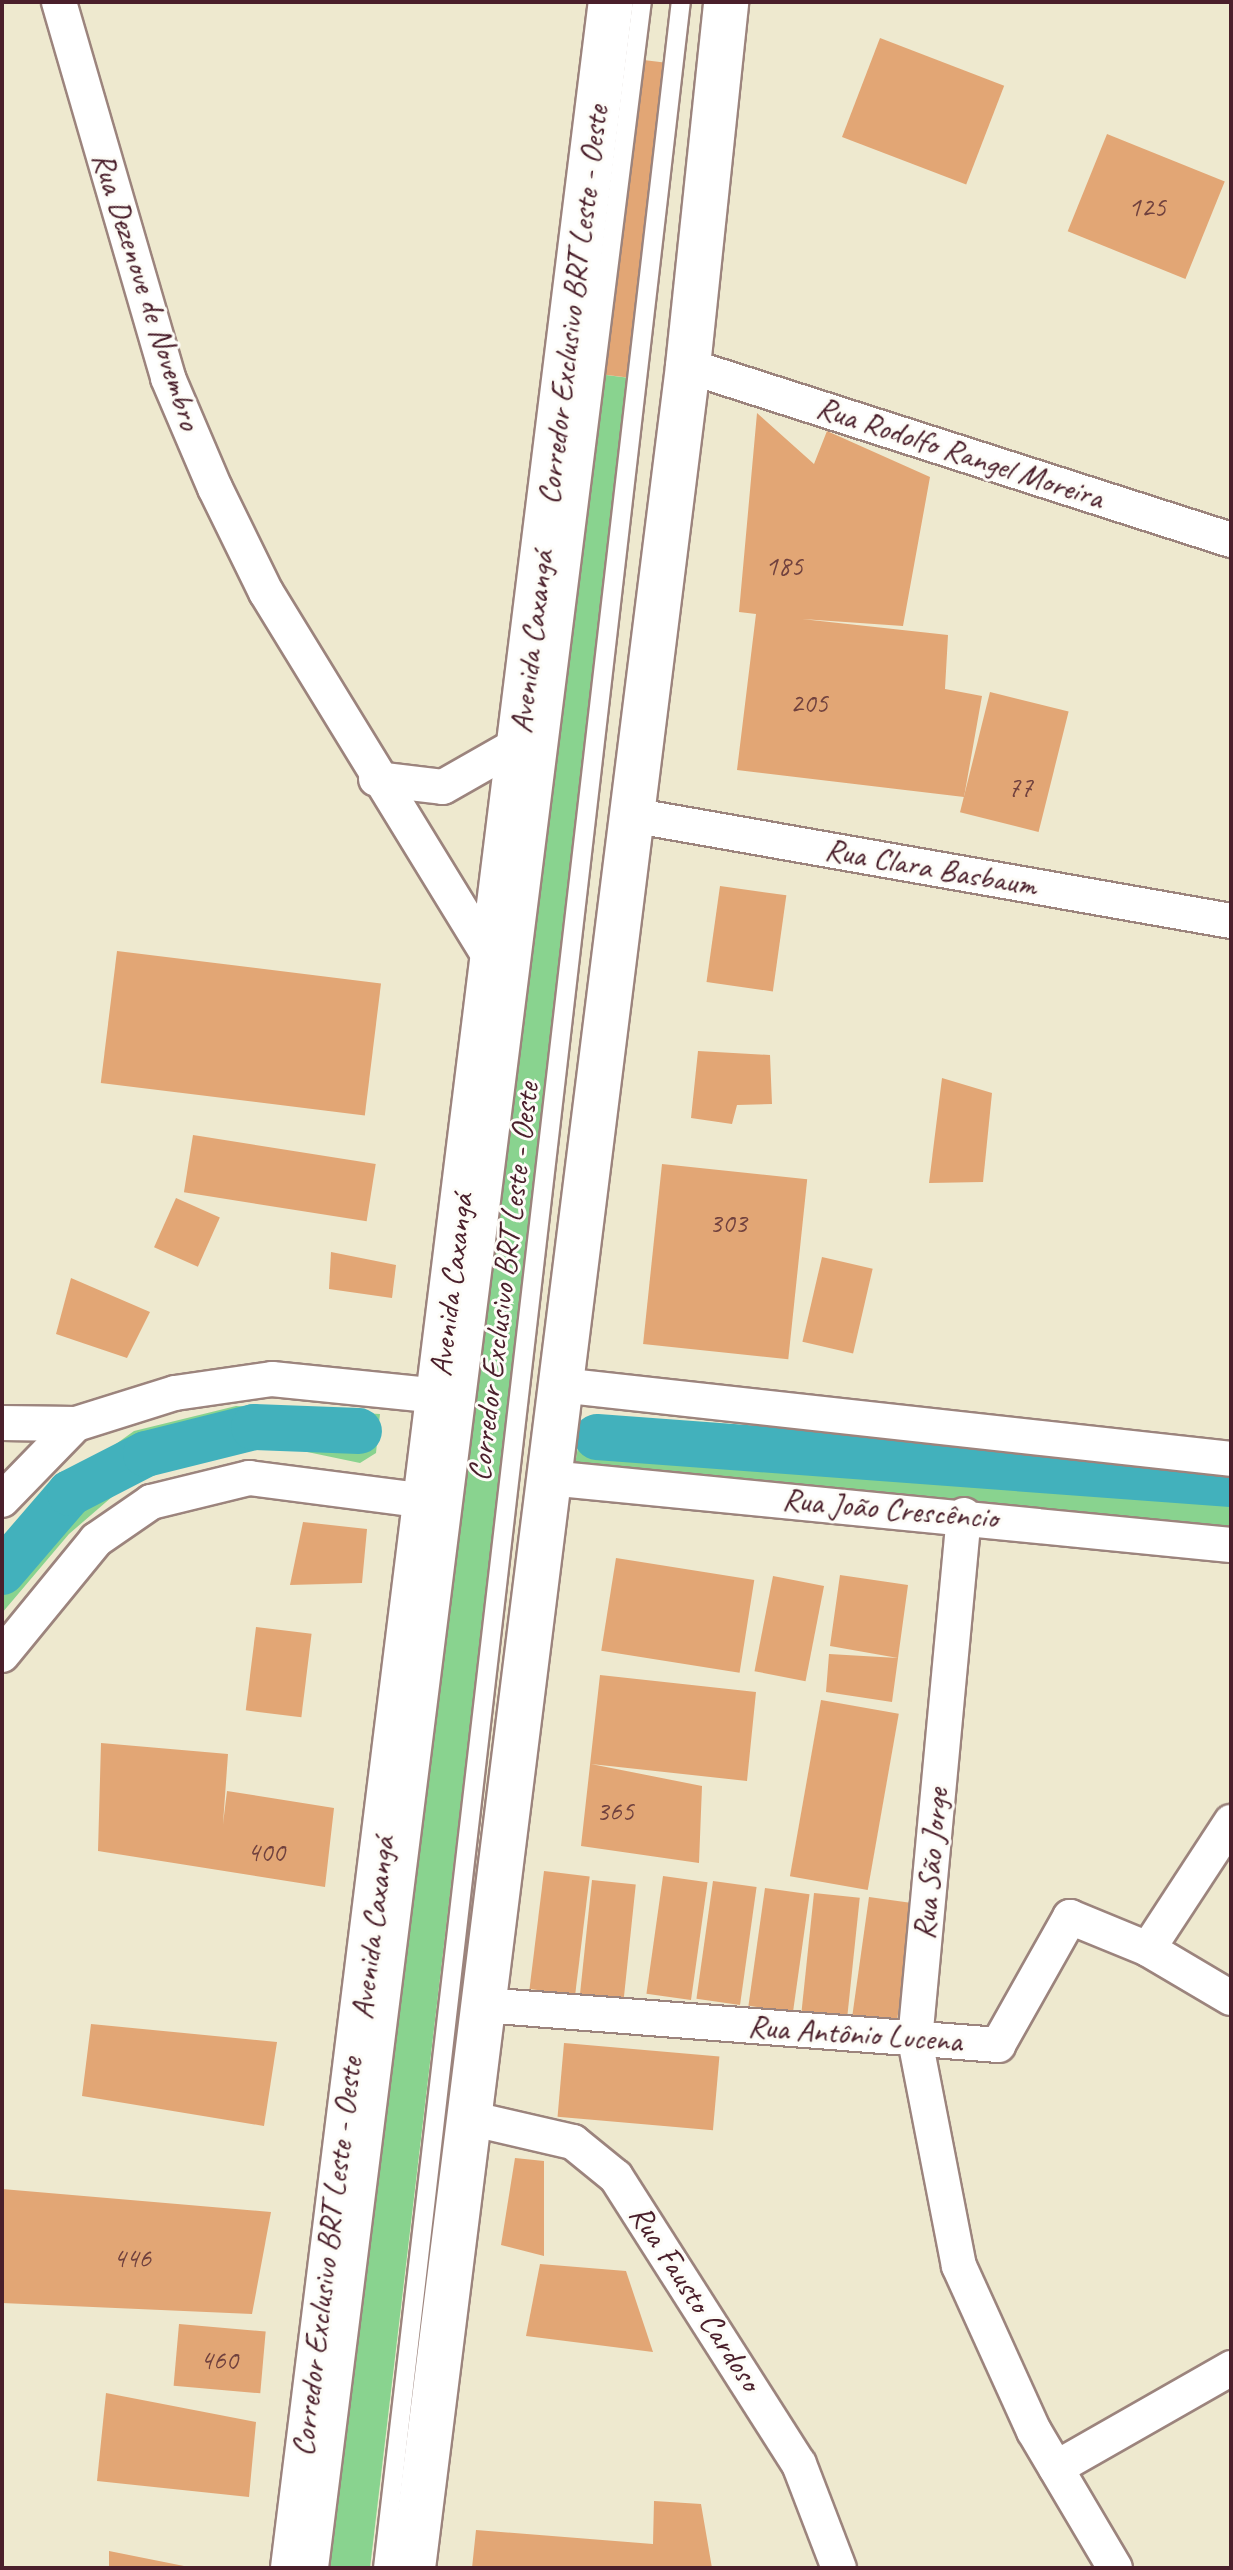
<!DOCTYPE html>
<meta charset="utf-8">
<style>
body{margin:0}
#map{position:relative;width:1233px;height:2570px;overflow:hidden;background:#eee9cf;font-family:Caveat,sans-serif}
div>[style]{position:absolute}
.green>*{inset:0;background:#89d38f}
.canal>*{height:46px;margin:-23px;padding:0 23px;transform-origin:23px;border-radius:23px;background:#42b1bc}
.building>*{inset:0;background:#e2a675;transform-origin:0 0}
.roads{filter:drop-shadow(2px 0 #9c847d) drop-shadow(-2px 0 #9c847d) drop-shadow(0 2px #9c847d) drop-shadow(0 -2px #9c847d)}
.lane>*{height:18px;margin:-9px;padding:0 9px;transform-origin:9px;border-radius:9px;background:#fff}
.street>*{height:34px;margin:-17px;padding:0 17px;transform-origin:17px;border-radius:17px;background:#fff}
.primary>*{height:44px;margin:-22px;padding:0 22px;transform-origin:22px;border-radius:22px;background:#fff}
span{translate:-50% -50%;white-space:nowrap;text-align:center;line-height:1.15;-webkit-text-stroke:6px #fdfcf7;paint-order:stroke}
.number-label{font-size:28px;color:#70413e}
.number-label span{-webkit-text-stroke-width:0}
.street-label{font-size:32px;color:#4a1f2b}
.frame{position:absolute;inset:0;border:4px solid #4a1f2b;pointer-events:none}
</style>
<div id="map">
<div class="green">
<i style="clip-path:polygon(598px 374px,630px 378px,370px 2568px,329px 2568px)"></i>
<i style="clip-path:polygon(236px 1406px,380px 1414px,376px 1453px,360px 1463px,269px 1444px,166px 1466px,120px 1490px,69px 1534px,2px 1613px,2px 1552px,66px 1480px,134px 1431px)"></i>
<i style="clip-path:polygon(582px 1424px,1231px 1506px,1231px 1533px,575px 1464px)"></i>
</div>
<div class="canal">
<i style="left:597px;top:1437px;width:636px;rotate:4.24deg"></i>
<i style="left:2px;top:1572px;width:104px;rotate:-49.3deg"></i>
<i style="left:70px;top:1493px;width:85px;rotate:-27.2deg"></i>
<i style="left:146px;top:1454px;width:111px;rotate:-14deg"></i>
<i style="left:254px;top:1427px;width:105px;rotate:2.2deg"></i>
</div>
<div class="building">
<i style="left:880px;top:38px;width:133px;height:106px;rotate:21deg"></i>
<i style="left:627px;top:58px;width:54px;height:317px;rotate:7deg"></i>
<i style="left:1107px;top:134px;width:127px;height:105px;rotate:22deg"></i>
<i style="clip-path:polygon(757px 413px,814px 464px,827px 431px,930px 477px,903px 626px,802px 619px,948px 635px,945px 689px,982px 696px,964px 797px,737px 770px,756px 614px,739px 612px)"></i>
<i style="left:990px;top:692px;width:81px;height:124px;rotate:14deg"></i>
<i style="left:720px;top:886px;width:67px;height:97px;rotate:8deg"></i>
<i style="left:117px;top:951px;width:266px;height:133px;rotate:7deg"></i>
<i style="clip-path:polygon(698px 1051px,770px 1055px,772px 1104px,737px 1105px,732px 1124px,691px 1118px)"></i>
<i style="clip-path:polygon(942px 1078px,992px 1093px,983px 1182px,929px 1183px)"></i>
<i style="left:193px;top:1135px;width:185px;height:58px;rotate:9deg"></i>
<i style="left:662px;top:1164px;width:146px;height:181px;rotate:6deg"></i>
<i style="left:176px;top:1198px;width:48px;height:54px;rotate:24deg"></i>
<i style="clip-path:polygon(331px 1252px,396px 1265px,392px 1298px,329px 1289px)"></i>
<i style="left:822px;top:1257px;width:52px;height:87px;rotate:13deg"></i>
<i style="clip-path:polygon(71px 1278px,150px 1312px,127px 1358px,56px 1334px)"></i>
<i style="clip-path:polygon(303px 1522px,367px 1529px,362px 1583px,290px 1585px)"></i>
<i style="left:616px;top:1558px;width:140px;height:94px;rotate:9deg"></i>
<i style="clip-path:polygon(840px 1575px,908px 1585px,892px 1702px,826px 1692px,829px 1654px,898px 1658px,830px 1646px)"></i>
<i style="left:773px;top:1576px;width:52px;height:97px;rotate:11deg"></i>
<i style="left:256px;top:1627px;width:56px;height:84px;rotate:7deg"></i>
<i style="clip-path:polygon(600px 1675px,756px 1692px,747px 1781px,591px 1764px,702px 1786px,699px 1863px,581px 1846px)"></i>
<i style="left:821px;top:1700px;width:79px;height:179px;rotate:10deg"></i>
<i style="clip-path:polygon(101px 1743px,228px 1754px,223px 1824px,227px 1791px,334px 1808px,325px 1887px,98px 1851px)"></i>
<i style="left:544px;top:1871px;width:46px;height:119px;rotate:7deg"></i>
<i style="left:663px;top:1876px;width:45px;height:119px;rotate:8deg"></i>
<i style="left:592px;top:1880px;width:44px;height:119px;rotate:6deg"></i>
<i style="left:713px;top:1881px;width:44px;height:119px;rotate:8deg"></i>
<i style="left:765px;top:1888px;width:45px;height:119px;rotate:8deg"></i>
<i style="left:814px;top:1893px;width:46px;height:119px;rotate:6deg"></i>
<i style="left:869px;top:1897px;width:45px;height:119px;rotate:8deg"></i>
<i style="clip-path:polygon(91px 2024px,277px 2042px,264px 2126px,82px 2096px)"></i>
<i style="left:564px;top:2043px;width:156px;height:74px;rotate:5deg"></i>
<i style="clip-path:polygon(515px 2158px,544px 2161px,544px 2256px,501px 2245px)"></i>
<i style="clip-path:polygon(2px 2189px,271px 2212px,252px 2314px,2px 2303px)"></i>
<i style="clip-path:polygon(540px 2264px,626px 2271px,653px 2352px,526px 2336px)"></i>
<i style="left:179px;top:2324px;width:87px;height:62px;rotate:5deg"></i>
<i style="clip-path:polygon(106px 2393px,256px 2422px,249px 2497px,97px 2481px)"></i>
<i style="clip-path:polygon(654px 2501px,701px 2504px,712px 2568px,472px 2568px,476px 2530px,653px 2544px)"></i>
<i style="clip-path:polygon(109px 2551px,189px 2567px,189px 2568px,109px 2568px)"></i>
</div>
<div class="roads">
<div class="lane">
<i style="left:319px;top:2568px;width:2586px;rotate:-82.83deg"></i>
<i style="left:383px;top:2568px;width:2583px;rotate:-83.38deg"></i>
</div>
<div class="street">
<i style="left:59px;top:2px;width:391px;rotate:73.8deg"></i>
<i style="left:168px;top:378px;width:120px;rotate:66.9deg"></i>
<i style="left:215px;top:488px;width:116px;rotate:63.9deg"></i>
<i style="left:266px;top:592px;width:435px;rotate:58.5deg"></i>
<i style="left:688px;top:366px;width:570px;rotate:17.77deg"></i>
<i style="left:376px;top:779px;width:67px;rotate:6.8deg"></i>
<i style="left:443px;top:787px;width:89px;rotate:-29.7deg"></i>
<i style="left:631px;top:815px;width:609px;rotate:10.02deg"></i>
<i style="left:560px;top:1385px;width:675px;rotate:6.29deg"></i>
<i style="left:2px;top:1423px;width:74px;rotate:0.8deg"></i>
<i style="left:549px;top:1478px;width:685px;rotate:5.61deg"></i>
<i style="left:2px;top:1500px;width:106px;rotate:-45.8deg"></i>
<i style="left:76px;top:1424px;width:104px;rotate:-17.4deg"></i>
<i style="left:175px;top:1393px;width:98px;rotate:-8.2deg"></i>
<i style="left:272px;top:1379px;width:168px;rotate:5.8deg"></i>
<i style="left:964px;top:1515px;width:527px;rotate:95.33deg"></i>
<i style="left:915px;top:2040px;width:230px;rotate:79deg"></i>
<i style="left:959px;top:2266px;width:181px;rotate:65.6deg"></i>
<i style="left:1034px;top:2431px;width:159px;rotate:59.4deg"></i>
<i style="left:2px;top:1655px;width:149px;rotate:-50.7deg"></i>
<i style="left:96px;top:1540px;width:67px;rotate:-34.6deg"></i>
<i style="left:151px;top:1502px;width:101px;rotate:-13.8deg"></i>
<i style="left:249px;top:1478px;width:178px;rotate:7.4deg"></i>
<i style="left:1148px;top:1949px;width:152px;rotate:-56.8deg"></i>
<i style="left:483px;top:2005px;width:517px;rotate:4.44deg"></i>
<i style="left:998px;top:2045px;width:147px;rotate:-60.6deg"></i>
<i style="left:1070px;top:1917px;width:84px;rotate:22.3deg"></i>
<i style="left:1148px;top:1949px;width:96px;rotate:30.6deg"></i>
<i style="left:469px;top:2118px;width:107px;rotate:13deg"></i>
<i style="left:573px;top:2142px;width:55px;rotate:39.1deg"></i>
<i style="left:616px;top:2177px;width:340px;rotate:57.5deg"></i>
<i style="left:799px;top:2464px;width:111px;rotate:69deg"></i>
<i style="left:1056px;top:2468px;width:202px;rotate:-29.7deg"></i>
</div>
<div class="primary">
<i style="left:293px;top:2568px;width:2586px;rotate:-82.94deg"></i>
<i style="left:413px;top:2568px;width:2219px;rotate:-82.88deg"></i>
<i style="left:688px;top:366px;width:366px;rotate:-84deg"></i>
</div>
</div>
<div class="number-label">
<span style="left:1147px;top:207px">125</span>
<span style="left:784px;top:566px">185</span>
<span style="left:809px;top:703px">205</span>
<span style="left:1020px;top:787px">77</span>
<span style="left:728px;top:1223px">303</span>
<span style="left:615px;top:1811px">365</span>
<span style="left:266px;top:1852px">400</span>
<span style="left:132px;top:2258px">446</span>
<span style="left:219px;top:2360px">460</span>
</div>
<div class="street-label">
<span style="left:146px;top:291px;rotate:72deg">Rua Dezenove de Novembro</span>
<span style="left:573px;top:305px;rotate:-83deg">Corredor Exclusivo BRT Leste - Oeste</span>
<span style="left:960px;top:453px;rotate:18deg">Rua Rodolfo Rangel Moreira</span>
<span style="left:532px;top:642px;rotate:-83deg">Avenida Caxangá</span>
<span style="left:931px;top:868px;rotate:10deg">Rua Clara Basbaum</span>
<span style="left:504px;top:1282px;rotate:-83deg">Corredor Exclusivo BRT Leste - Oeste</span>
<span style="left:452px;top:1285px;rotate:-83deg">Avenida Caxangá</span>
<span style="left:890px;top:1509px;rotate:5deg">Rua João Crescêncio</span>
<span style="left:931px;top:1864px;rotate:-85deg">Rua São Jorge</span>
<span style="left:373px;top:1928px;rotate:-83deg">Avenida Caxangá</span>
<span style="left:855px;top:2034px;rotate:4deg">Rua Antônio Lucena</span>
<span style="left:327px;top:2257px;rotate:-83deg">Corredor Exclusivo BRT Leste - Oeste</span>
<span style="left:695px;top:2298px;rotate:57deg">Rua Fausto Cardoso</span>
</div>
<div class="frame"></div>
</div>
